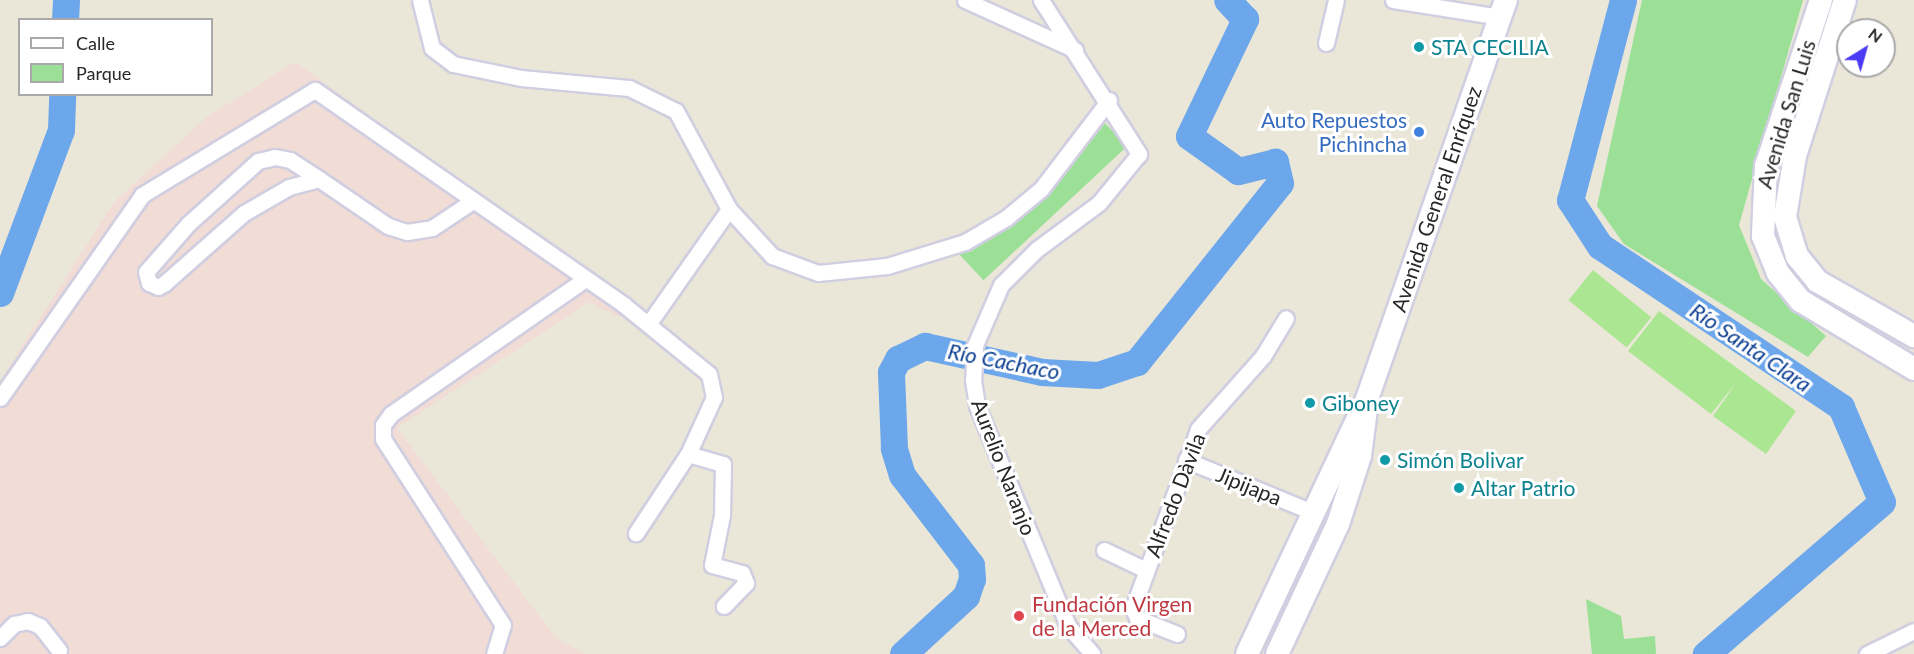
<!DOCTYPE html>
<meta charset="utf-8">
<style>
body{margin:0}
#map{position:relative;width:1914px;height:654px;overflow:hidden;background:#eae7d9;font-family:Lato,sans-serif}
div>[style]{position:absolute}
.medical>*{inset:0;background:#f1dcd6}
.green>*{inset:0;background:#9be096;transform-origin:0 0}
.pitch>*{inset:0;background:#abe792;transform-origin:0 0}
.river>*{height:27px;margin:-13.5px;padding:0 13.5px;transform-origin:13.5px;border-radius:13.5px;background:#6da7eb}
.roads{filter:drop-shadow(2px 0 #d0cee0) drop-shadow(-2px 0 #d0cee0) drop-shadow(0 2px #d0cee0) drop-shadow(0 -2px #d0cee0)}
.street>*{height:15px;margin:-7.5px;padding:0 7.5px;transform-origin:7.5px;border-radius:7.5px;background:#fff}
.secondary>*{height:22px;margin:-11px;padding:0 11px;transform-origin:11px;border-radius:11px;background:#fff}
.dots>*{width:16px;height:16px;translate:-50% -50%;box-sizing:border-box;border:3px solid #fff;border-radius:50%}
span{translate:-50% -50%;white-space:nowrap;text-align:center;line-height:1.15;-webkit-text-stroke:6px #fff;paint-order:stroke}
.culture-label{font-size:21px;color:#0d838f}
.left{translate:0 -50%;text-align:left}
.street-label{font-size:21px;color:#272727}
.shop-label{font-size:21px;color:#366cbe}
.right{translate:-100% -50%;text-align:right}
.health-label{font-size:21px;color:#be3a42}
.water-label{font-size:22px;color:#104293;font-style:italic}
.legend{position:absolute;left:18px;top:18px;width:195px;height:78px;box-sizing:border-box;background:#fff;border:2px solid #a9a9a9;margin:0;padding:8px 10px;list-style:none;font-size:18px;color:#272727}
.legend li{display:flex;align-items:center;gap:12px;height:30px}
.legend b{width:30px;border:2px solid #a9a9a9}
.north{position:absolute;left:1836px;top:18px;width:60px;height:60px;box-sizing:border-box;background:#fff;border:2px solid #a9a9a9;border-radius:50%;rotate:37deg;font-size:16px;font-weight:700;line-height:24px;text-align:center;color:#272727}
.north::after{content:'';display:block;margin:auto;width:21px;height:27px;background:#4c3bf5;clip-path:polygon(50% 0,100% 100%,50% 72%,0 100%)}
</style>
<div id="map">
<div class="medical">
<i style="clip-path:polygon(295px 62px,633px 305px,619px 317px,589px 302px,397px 428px,556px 638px,585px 654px,0 654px,0 381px,114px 202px,207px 117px)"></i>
</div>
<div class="green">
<i style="clip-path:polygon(1642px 0,1803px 0,1739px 225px,1761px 279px,1826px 336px,1808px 357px,1624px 244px,1597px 206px)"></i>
<i style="left:1103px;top:121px;width:35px;height:196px;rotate:47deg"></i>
<i style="clip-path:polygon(1586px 599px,1621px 616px,1624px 639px,1655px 636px,1656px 654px,1592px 654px)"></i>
</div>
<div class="pitch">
<i style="left:1593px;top:270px;width:75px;height:39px;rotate:39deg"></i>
<i style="clip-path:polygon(1659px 311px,1796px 411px,1766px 454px,1713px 416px,1736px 383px,1711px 414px,1628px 351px)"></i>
</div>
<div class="river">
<i style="left:1623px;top:0;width:207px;rotate:104.8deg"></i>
<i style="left:1570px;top:200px;width:55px;rotate:56.9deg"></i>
<i style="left:1600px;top:246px;width:290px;rotate:33.7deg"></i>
<i style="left:1841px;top:407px;width:103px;rotate:66.7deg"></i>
<i style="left:1882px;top:502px;width:233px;rotate:139.2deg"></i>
<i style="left:65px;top:20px;width:20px;rotate:-87deg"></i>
<i style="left:0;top:293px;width:174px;rotate:-69.5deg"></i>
<i style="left:61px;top:130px;width:36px;rotate:-88deg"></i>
<i style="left:903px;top:654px;width:86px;rotate:-42.6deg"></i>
<i style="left:966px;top:596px;width:18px;rotate:-71deg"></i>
<i style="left:972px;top:579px;width:14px;rotate:-94deg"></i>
<i style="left:971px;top:565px;width:113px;rotate:-127.5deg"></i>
<i style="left:902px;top:475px;width:28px;rotate:-107deg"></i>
<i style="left:894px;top:448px;width:76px;rotate:-92.3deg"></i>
<i style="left:891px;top:372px;width:15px;rotate:-62deg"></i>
<i style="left:898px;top:359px;width:30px;rotate:-26deg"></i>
<i style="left:925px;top:346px;width:120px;rotate:12.5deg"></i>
<i style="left:1042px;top:372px;width:56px;rotate:3.1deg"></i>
<i style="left:1098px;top:375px;width:41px;rotate:-18.4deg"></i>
<i style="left:1137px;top:362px;width:229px;rotate:-51.4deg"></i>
<i style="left:1280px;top:183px;width:22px;rotate:-103deg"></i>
<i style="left:1275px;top:162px;width:38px;rotate:166deg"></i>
<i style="left:1238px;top:171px;width:60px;rotate:-144.5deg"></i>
<i style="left:1189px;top:136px;width:130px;rotate:-64.4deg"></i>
<i style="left:1245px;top:19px;width:26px;rotate:-133deg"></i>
</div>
<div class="roads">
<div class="street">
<i style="left:420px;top:0;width:49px;rotate:76deg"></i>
<i style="left:432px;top:48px;width:26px;rotate:37deg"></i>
<i style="left:453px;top:64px;width:69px;rotate:11.6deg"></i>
<i style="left:521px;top:78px;width:108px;rotate:5.3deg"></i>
<i style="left:629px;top:88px;width:52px;rotate:26.1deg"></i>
<i style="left:676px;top:111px;width:111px;rotate:61.6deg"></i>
<i style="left:729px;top:209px;width:64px;rotate:47.5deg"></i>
<i style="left:772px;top:256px;width:49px;rotate:20.3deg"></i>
<i style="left:818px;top:273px;width:69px;rotate:-5.8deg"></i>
<i style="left:887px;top:266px;width:82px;rotate:-17.1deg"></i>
<i style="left:965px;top:242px;width:48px;rotate:-30.3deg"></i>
<i style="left:1006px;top:218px;width:45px;rotate:-39.6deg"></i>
<i style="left:1041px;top:189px;width:112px;rotate:-52.6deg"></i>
<i style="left:965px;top:0;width:121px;rotate:24.4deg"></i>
<i style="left:1041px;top:0;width:183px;rotate:57.5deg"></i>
<i style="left:1139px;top:154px;width:63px;rotate:129.2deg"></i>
<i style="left:1099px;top:203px;width:77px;rotate:143.4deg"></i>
<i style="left:1037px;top:249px;width:51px;rotate:135deg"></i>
<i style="left:1001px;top:285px;width:65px;rotate:113.4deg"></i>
<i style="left:975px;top:345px;width:35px;rotate:93deg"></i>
<i style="left:973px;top:380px;width:26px;rotate:81deg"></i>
<i style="left:977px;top:406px;width:238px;rotate:67.5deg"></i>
<i style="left:1068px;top:626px;width:37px;rotate:49deg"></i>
<i style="left:1393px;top:0;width:108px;rotate:9deg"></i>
<i style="left:1326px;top:43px;width:44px;rotate:-76.9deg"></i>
<i style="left:319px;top:179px;width:31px;rotate:165deg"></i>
<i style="left:289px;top:187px;width:52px;rotate:150deg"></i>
<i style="left:244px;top:213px;width:106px;rotate:138.5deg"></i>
<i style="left:165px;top:283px;width:8px;rotate:150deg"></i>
<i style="left:158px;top:287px;width:10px;rotate:-156deg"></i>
<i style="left:149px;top:283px;width:11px;rotate:-105deg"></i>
<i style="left:146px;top:272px;width:64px;rotate:-48.8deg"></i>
<i style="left:188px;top:224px;width:94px;rotate:-42deg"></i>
<i style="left:258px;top:161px;width:17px;rotate:-13deg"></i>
<i style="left:275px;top:157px;width:15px;rotate:11deg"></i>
<i style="left:290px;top:160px;width:35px;rotate:33deg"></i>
<i style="left:319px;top:179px;width:83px;rotate:34.3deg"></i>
<i style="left:388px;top:226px;width:20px;rotate:18deg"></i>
<i style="left:407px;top:232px;width:25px;rotate:-9deg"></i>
<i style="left:432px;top:228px;width:47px;rotate:-33.7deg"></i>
<i style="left:649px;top:323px;width:139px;rotate:-54.9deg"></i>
<i style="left:0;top:398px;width:248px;rotate:-55deg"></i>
<i style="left:142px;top:195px;width:202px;rotate:-31.3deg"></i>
<i style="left:315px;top:90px;width:376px;rotate:34.8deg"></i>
<i style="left:624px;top:305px;width:109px;rotate:39.1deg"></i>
<i style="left:709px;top:374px;width:24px;rotate:78deg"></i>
<i style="left:714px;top:397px;width:63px;rotate:114.5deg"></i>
<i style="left:688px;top:454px;width:95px;rotate:123.4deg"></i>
<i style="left:688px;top:454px;width:36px;rotate:16deg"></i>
<i style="left:723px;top:464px;width:51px;rotate:91.1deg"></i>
<i style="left:722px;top:515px;width:51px;rotate:101.3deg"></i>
<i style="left:712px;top:565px;width:31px;rotate:15deg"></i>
<i style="left:742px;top:573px;width:11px;rotate:68deg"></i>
<i style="left:746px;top:583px;width:32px;rotate:134deg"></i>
<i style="left:1186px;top:460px;width:136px;rotate:22.4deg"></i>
<i style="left:1104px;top:550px;width:47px;rotate:25.5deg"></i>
<i style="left:1177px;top:634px;width:43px;rotate:-158.2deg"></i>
<i style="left:1137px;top:618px;width:11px;rotate:-112deg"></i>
<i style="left:1133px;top:608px;width:190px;rotate:-70deg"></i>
<i style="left:1198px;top:429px;width:98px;rotate:-48.3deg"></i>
<i style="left:1263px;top:356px;width:44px;rotate:-58.8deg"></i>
<i style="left:0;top:638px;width:20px;rotate:-45deg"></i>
<i style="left:14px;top:624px;width:14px;rotate:-12deg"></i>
<i style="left:28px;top:621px;width:13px;rotate:23deg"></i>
<i style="left:40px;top:626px;width:31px;rotate:52deg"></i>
<i style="left:494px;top:654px;width:30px;rotate:-73deg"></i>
<i style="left:503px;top:625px;width:221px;rotate:-122.8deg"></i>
<i style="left:383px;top:439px;width:14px;rotate:-90deg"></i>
<i style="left:383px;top:425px;width:14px;rotate:-54deg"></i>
<i style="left:391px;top:414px;width:236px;rotate:-34.8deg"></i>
<i style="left:1867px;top:654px;width:52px;rotate:-26.1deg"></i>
</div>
<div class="secondary">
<i style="left:1821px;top:0;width:175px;rotate:108.3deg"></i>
<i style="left:1766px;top:166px;width:70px;rotate:92.5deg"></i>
<i style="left:1763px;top:236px;width:40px;rotate:68deg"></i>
<i style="left:1778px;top:273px;width:36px;rotate:51deg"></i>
<i style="left:1801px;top:301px;width:132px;rotate:31deg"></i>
<i style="left:1845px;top:0;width:164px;rotate:107.8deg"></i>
<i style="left:1795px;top:156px;width:62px;rotate:99.3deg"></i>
<i style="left:1785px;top:217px;width:41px;rotate:72.9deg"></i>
<i style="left:1797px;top:256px;width:32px;rotate:51deg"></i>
<i style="left:1817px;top:281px;width:112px;rotate:29.6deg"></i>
<i style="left:1247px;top:654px;width:282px;rotate:-64.8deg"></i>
<i style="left:1367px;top:399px;width:423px;rotate:-70.8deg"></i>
<i style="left:1277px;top:654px;width:144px;rotate:-64.9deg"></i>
<i style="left:1338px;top:524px;width:71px;rotate:-72.1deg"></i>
<i style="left:1360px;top:456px;width:47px;rotate:-82.7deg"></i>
</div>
</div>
<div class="dots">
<i style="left:1419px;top:47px;background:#0f9aa8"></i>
<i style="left:1419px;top:132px;background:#3f7fe0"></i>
<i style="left:1310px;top:403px;background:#0f9aa8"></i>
<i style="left:1385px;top:460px;background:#0f9aa8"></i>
<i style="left:1459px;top:488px;background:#0f9aa8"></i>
<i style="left:1019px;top:616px;background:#e0444e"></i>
</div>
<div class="culture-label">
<span class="left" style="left:1431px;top:47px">STA CECILIA</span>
<span class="left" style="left:1322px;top:403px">Giboney</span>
<span class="left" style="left:1397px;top:460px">Simón Bolivar</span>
<span class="left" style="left:1471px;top:488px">Altar Patrio</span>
</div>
<div class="street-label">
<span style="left:1786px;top:114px;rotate:-73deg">Avenida San Luis</span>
<span style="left:1436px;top:199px;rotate:-71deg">Avenida General Enríquez</span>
<span style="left:1004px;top:467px;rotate:69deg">Aurelio Naranjo</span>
<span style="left:1249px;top:486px;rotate:22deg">Jipijapa</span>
<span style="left:1175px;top:495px;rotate:-69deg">Alfredo Dàvila</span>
</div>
<div class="shop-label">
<span class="right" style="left:1407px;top:132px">Auto Repuestos<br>Pichincha</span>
</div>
<div class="health-label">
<span class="left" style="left:1032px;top:616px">Fundación Virgen<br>de la Merced</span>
</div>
<div class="water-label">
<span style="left:1751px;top:347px;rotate:34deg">Río Santa Clara</span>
<span style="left:1004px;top:361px;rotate:11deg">Río Cachaco</span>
</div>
<ul class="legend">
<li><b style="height:8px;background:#fff"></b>Calle</li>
<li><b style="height:16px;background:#9be096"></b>Parque</li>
</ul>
<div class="north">N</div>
</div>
